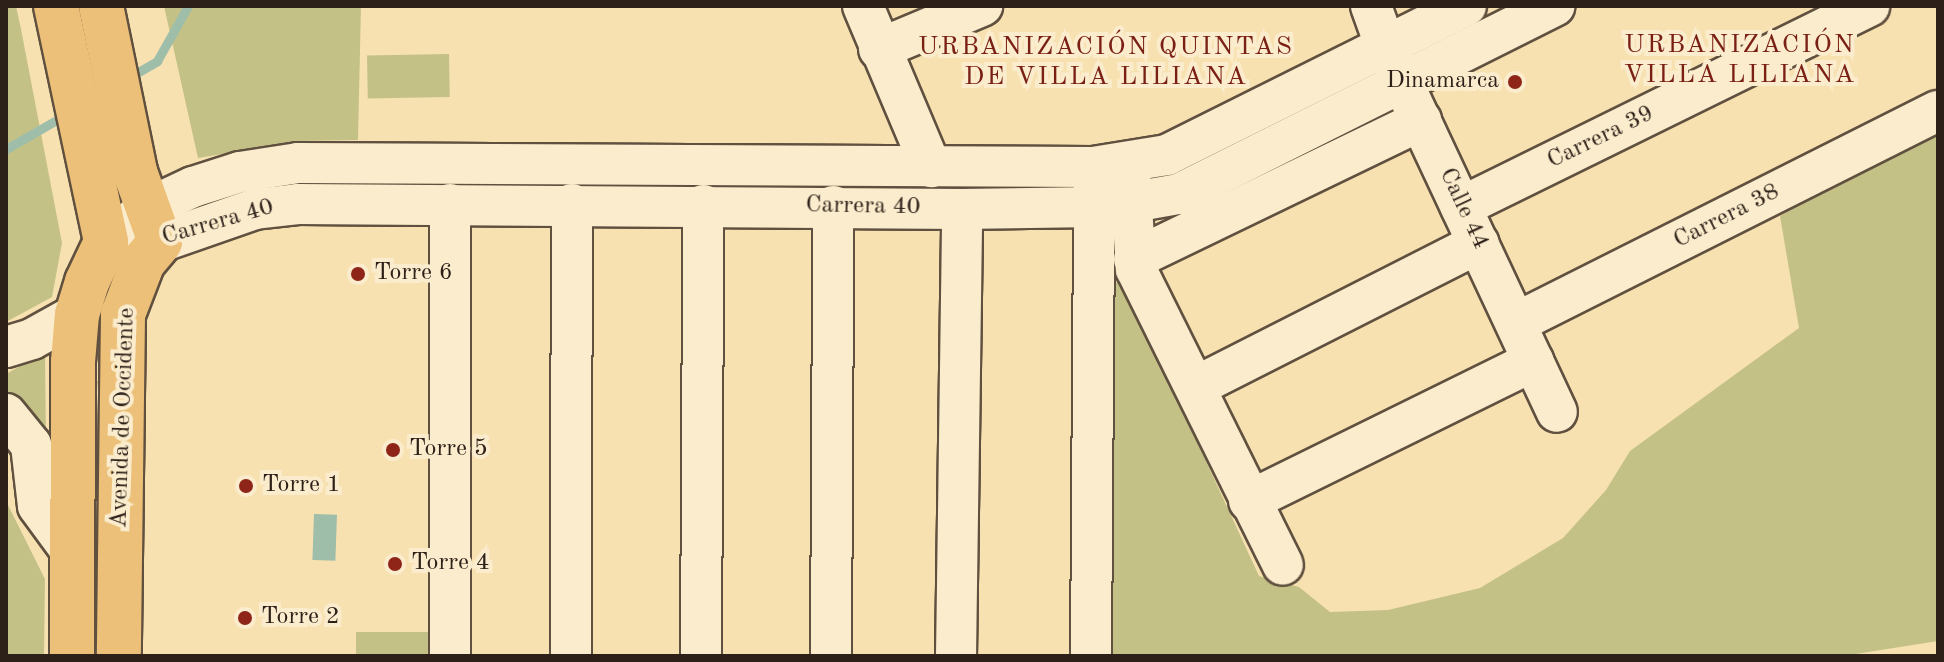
<!DOCTYPE html>
<meta charset="utf-8">
<style>
body{margin:0}
#map{position:relative;width:1944px;height:662px;overflow:hidden;background:#f8e1b1;font-family:"Old Standard TT",serif}
div>[style]{position:absolute}
.green>*{inset:0;background:#c4c187;transform-origin:0 0}
.water>*{inset:0;background:#9ebea9;transform-origin:0 0}
.stream>*{height:9px;margin:-4.5px;padding:0 4.5px;transform-origin:4.5px;border-radius:4.5px;background:#9ebea9}
.roads{filter:drop-shadow(2px 0 #60503f) drop-shadow(-2px 0 #60503f) drop-shadow(0 2px #60503f) drop-shadow(0 -2px #60503f)}
.minor>*{height:40px;margin:-20px;padding:0 20px;transform-origin:20px;border-radius:20px;background:#faeccc}
.major>*{height:44px;margin:-22px;padding:0 22px;transform-origin:22px;border-radius:22px;background:#ecc078}
.dots>*{width:22px;height:22px;translate:-50% -50%;box-sizing:border-box;border:4px solid #faeccc;border-radius:50%}
span{translate:-50% -50%;white-space:nowrap;text-align:center;line-height:1.15;-webkit-text-stroke:8px #faeccc;paint-order:stroke}
.poi-label{font-size:24px;color:#2d2019}
.right{translate:-100% -50%;text-align:right}
.left{translate:0 -50%;text-align:left}
.street-label{font-size:24px;color:#2d2019}
.neighbourhood-label{font-size:26px;color:#7a1f14;letter-spacing:2px}
.frame{position:absolute;inset:0;border:8px solid #2d2019;pointer-events:none}
</style>
<div id="map">
<div class="green">
<i style="clip-path:polygon(6px 6px,16px 6px,21px 29px,62px 243px,52px 297px,6px 322px)"></i>
<i style="clip-path:polygon(164px 6px,361px 6px,358px 140px,302px 141px,198px 158px)"></i>
<i style="left:449px;top:54px;width:43px;height:82px;rotate:89deg"></i>
<i style="clip-path:polygon(1938px 125px,1938px 641px,1843px 656px,1108px 656px,1107px 283px,1123px 282px,1259px 576px,1299px 587px,1330px 612px,1388px 610px,1480px 588px,1563px 538px,1606px 490px,1630px 451px,1799px 328px,1780px 216px)"></i>
<i style="clip-path:polygon(328px 182px,910px 183px,910px 188px,328px 186px)"></i>
<i style="clip-path:polygon(45px 352px,46px 446px,6px 395px,6px 374px)"></i>
<i style="left:88px;top:380px;width:10px;height:276px;rotate:6deg"></i>
<i style="clip-path:polygon(6px 450px,8px 505px,45px 579px,44px 656px,6px 656px)"></i>
<i style="left:431px;top:632px;width:24px;height:75px;rotate:90deg"></i>
</div>
<div class="water">
<i style="left:314px;top:514px;width:23px;height:46px;rotate:2deg"></i>
</div>
<div class="stream">
<i style="left:128px;top:78px;width:34px;rotate:-30deg"></i>
<i style="left:157px;top:61px;width:63px;rotate:-60.6deg"></i>
<i style="left:6px;top:149px;width:70px;rotate:-29.8deg"></i>
</div>
<div class="roads">
<div class="minor">
<i style="left:863px;top:6px;width:175px;rotate:67.1deg"></i>
<i style="left:1371px;top:6px;width:41px;rotate:70.3deg"></i>
<i style="left:1385px;top:45px;width:405px;rotate:64.9deg"></i>
<i style="left:879px;top:49px;width:112px;rotate:-22.7deg"></i>
<i style="left:1130px;top:176px;width:93px;rotate:86.3deg"></i>
<i style="left:1136px;top:269px;width:330px;rotate:63.6deg"></i>
<i style="left:450px;top:204px;width:452px;rotate:90deg"></i>
<i style="left:1461px;top:207px;width:455px;rotate:-26.2deg"></i>
<i style="left:124px;top:227px;width:28px;rotate:-39deg"></i>
<i style="left:146px;top:209px;width:52px;rotate:-25.1deg"></i>
<i style="left:193px;top:187px;width:49px;rotate:-17.7deg"></i>
<i style="left:240px;top:172px;width:59px;rotate:-8.8deg"></i>
<i style="left:298px;top:163px;width:795px;rotate:0.29deg"></i>
<i style="left:1093px;top:167px;width:75px;rotate:-9.2deg"></i>
<i style="left:1167px;top:155px;width:334px;rotate:-26.5deg"></i>
<i style="left:106px;top:242px;width:54px"></i>
<i style="left:160px;top:242px;width:101px;rotate:-19.2deg"></i>
<i style="left:255px;top:209px;width:43px;rotate:-6.6deg"></i>
<i style="left:298px;top:204px;width:664px;rotate:0.43deg"></i>
<i style="left:962px;top:209px;width:135px;rotate:-0.8deg"></i>
<i style="left:1097px;top:207px;width:36px;rotate:-8deg"></i>
<i style="left:1133px;top:202px;width:47px;rotate:-9.9deg"></i>
<i style="left:1179px;top:194px;width:420px;rotate:-26.6deg"></i>
<i style="left:1134px;top:259px;width:319px;rotate:-25.8deg"></i>
<i style="left:1516px;top:323px;width:472px;rotate:-26.7deg"></i>
<i style="left:6px;top:347px;width:27px;rotate:-17deg"></i>
<i style="left:32px;top:339px;width:51px;rotate:-29.1deg"></i>
<i style="left:1195px;top:387px;width:318px;rotate:-26.9deg"></i>
<i style="left:6px;top:414px;width:40px;rotate:51deg"></i>
<i style="left:31px;top:445px;width:61px;rotate:83.5deg"></i>
<i style="left:38px;top:506px;width:61px;rotate:53.7deg"></i>
<i style="left:1249px;top:501px;width:317px;rotate:-26.2deg"></i>
<i style="left:571px;top:656px;width:452px;rotate:-89.9deg"></i>
<i style="left:701px;top:656px;width:451px;rotate:-89.7deg"></i>
<i style="left:831px;top:656px;width:450px;rotate:-89.7deg"></i>
<i style="left:956px;top:656px;width:447px;rotate:-89.2deg"></i>
<i style="left:1091px;top:656px;width:476px;rotate:-89.6deg"></i>
</div>
<div class="major">
<i style="left:56px;top:6px;width:241px;rotate:78deg"></i>
<i style="left:106px;top:242px;width:44px;rotate:115.4deg"></i>
<i style="left:87px;top:282px;width:34px;rotate:107deg"></i>
<i style="left:77px;top:314px;width:48px;rotate:94.8deg"></i>
<i style="left:73px;top:362px;width:294px;rotate:90.2deg"></i>
<i style="left:101px;top:6px;width:169px;rotate:78.4deg"></i>
<i style="left:135px;top:172px;width:74px;rotate:70.3deg"></i>
<i style="left:160px;top:242px;width:26px;rotate:130deg"></i>
<i style="left:143px;top:262px;width:56px;rotate:111deg"></i>
<i style="left:123px;top:314px;width:342px;rotate:90.7deg"></i>
</div>
</div>
<div class="dots">
<i style="left:1515px;top:82px;background:#8f2418"></i>
<i style="left:358px;top:274px;background:#8f2418"></i>
<i style="left:393px;top:450px;background:#8f2418"></i>
<i style="left:246px;top:486px;background:#8f2418"></i>
<i style="left:395px;top:564px;background:#8f2418"></i>
<i style="left:245px;top:618px;background:#8f2418"></i>
</div>
<div class="poi-label">
<span class="right" style="left:1499px;top:82px">Dinamarca</span>
<span class="left" style="left:374px;top:274px">Torre 6</span>
<span class="left" style="left:409px;top:450px">Torre 5</span>
<span class="left" style="left:262px;top:486px">Torre 1</span>
<span class="left" style="left:411px;top:564px">Torre 4</span>
<span class="left" style="left:261px;top:618px">Torre 2</span>
</div>
<div class="street-label">
<span style="left:1601px;top:138px;rotate:-26deg">Carrera 39</span>
<span style="left:863px;top:207px;rotate:1deg">Carrera 40</span>
<span style="left:1463px;top:209px;rotate:65deg">Calle 44</span>
<span style="left:1727px;top:217px;rotate:-27deg">Carrera 38</span>
<span style="left:218px;top:223px;rotate:-16deg">Carrera 40</span>
<span style="left:124px;top:418px;rotate:-88deg">Avenida de Occidente</span>
</div>
<div class="neighbourhood-label">
<span style="left:1740px;top:61px">URBANIZACIÓN<br>VILLA LILIANA</span>
<span style="left:1106px;top:63px">URBANIZACIÓN QUINTAS<br>DE VILLA LILIANA</span>
</div>
<div class="frame"></div>
</div>
